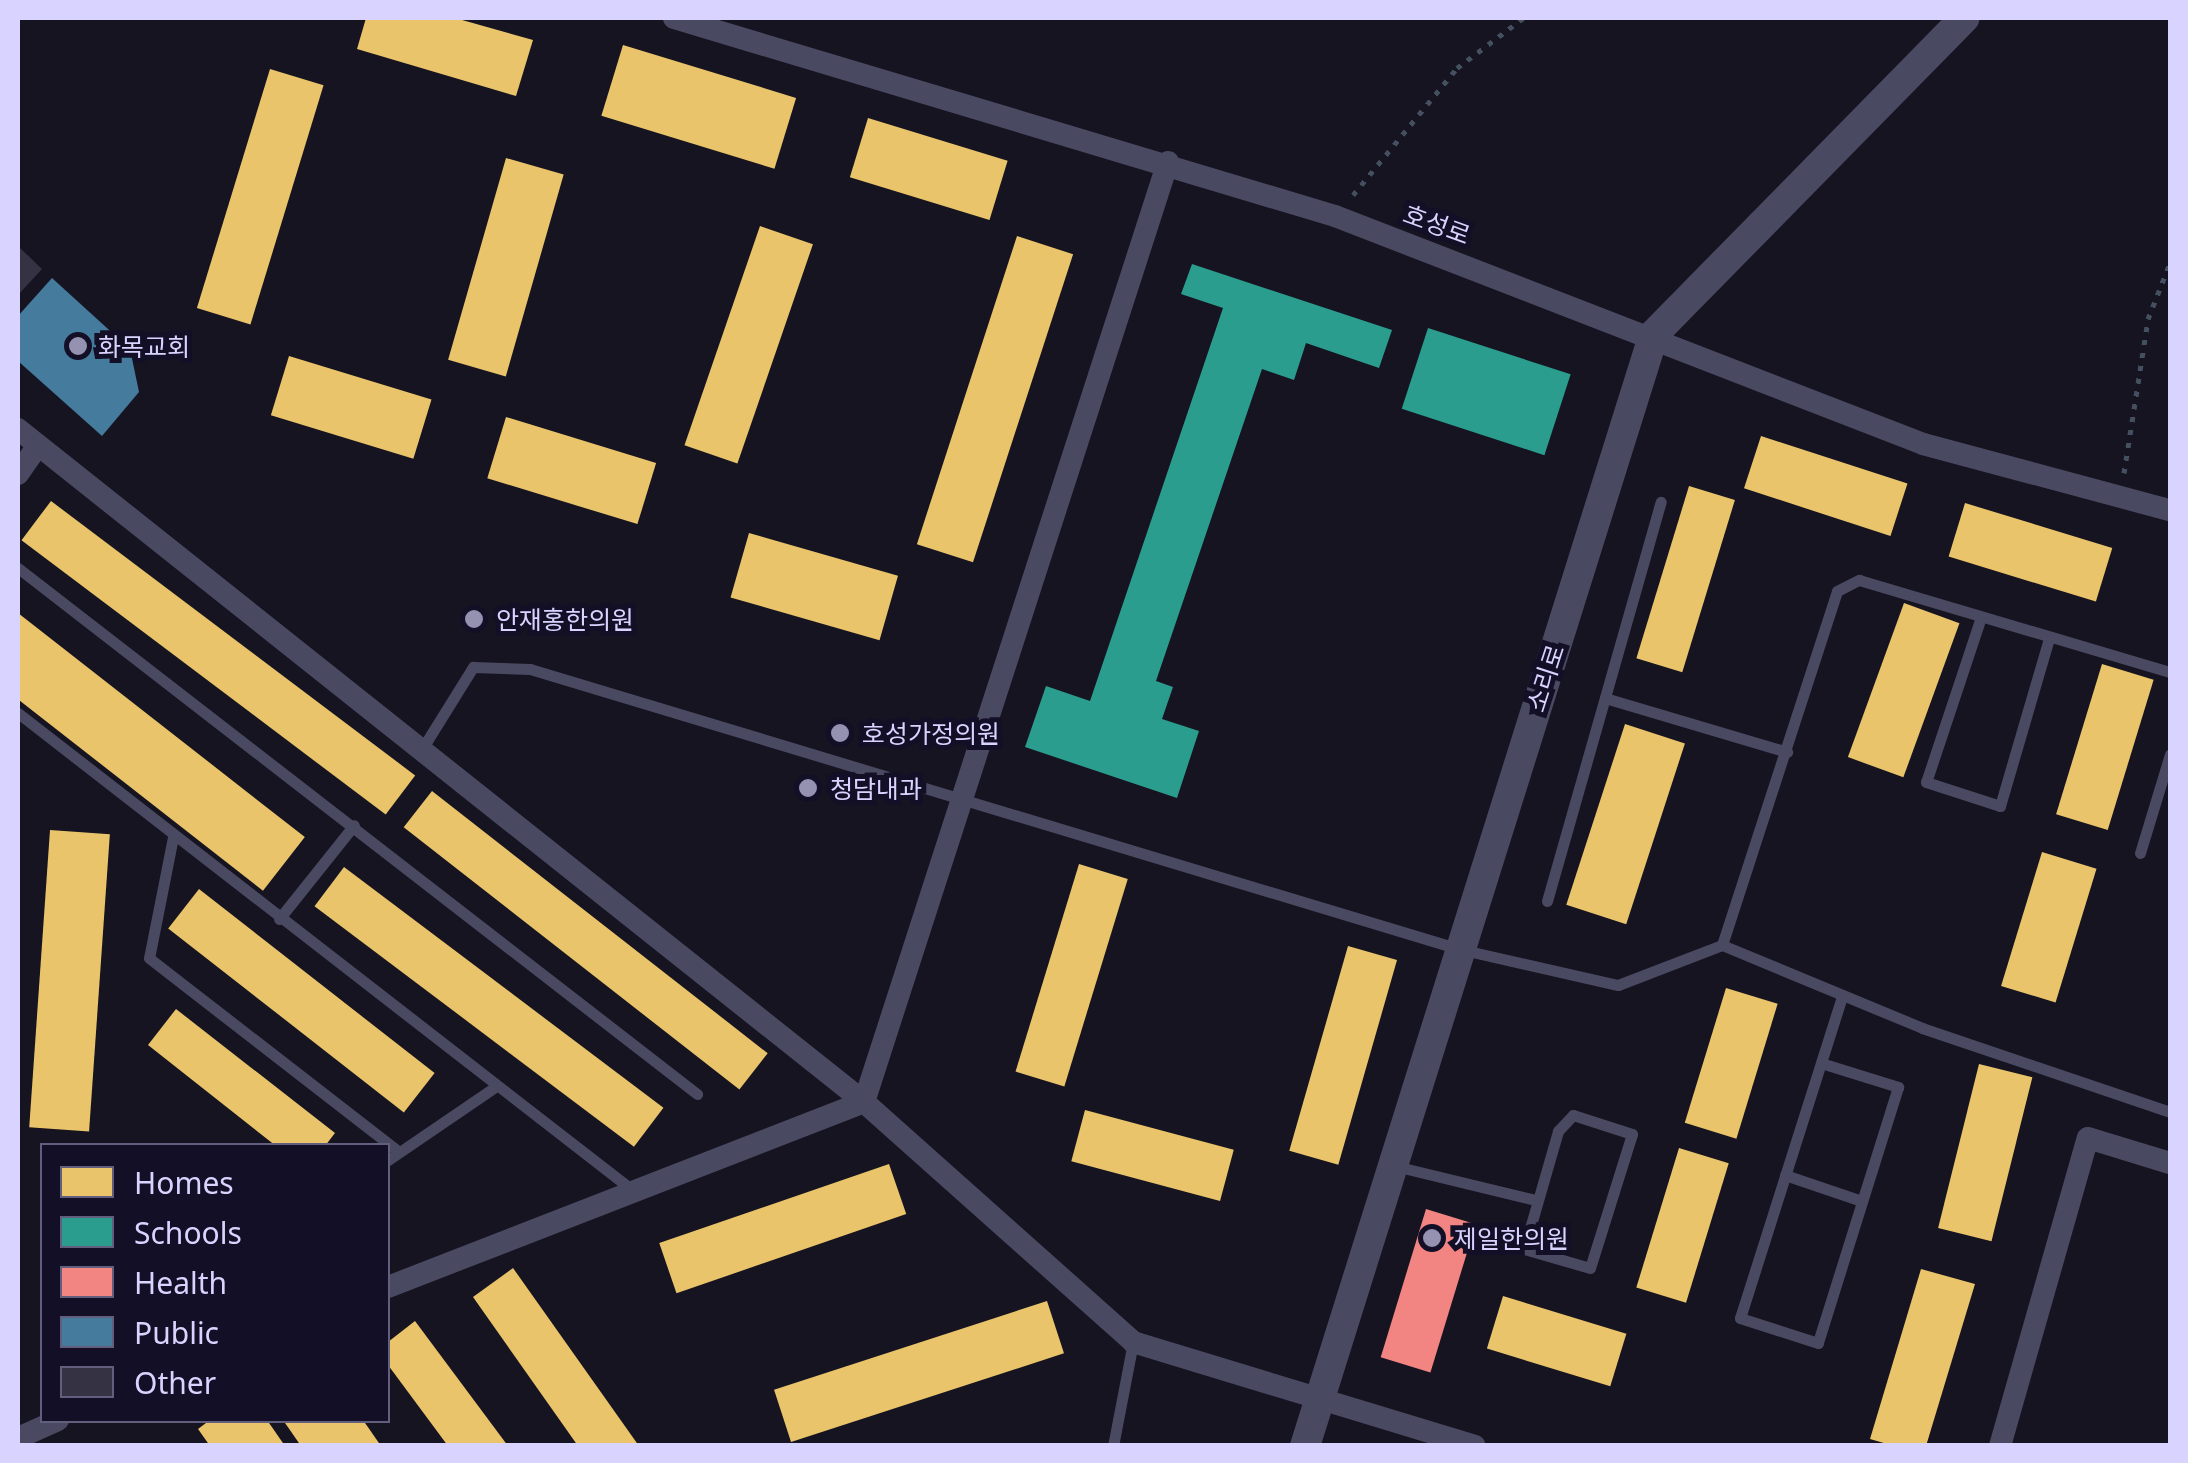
<!DOCTYPE html>
<meta charset="utf-8">
<style>
body{margin:0}
#map{position:relative;width:2188px;height:1463px;overflow:hidden;background:#161421;font-family:"Noto Sans","Noto Sans KR",sans-serif}
div>[style]{position:absolute}
.homes>*{inset:0;background:#e9c46a;transform-origin:0 0}
.schools>*{inset:0;background:#2a9d8f;transform-origin:0 0}
.health>*{inset:0;background:#f28482;transform-origin:0 0}
.public>*{inset:0;background:#457b9d}
.building>*{inset:0;background:#343243}
.path>*{height:5px;margin-top:-2.5px;transform-origin:0;background:repeating-linear-gradient(90deg,#44505f 0 5px,transparent 0 13px)}
.service>*{height:11px;margin:-5.5px;padding:0 5.5px;transform-origin:5.5px;border-radius:5.5px;background:#4a4962}
.minor>*{height:22px;margin:-11px;padding:0 11px;transform-origin:11px;border-radius:11px;background:#4a4962}
.tertiary>*{height:30px;margin:-15px;padding:0 15px;transform-origin:15px;border-radius:15px;background:#4a4962}
.dots>*{width:28px;height:28px;translate:-50% -50%;box-sizing:border-box;border:5px solid #130f26;border-radius:50%}
span{translate:-50% -50%;white-space:nowrap;text-align:center;line-height:1.15;-webkit-text-stroke:10px #130f26;paint-order:stroke}
.street-label{font-size:25px;color:#d9d4ff}
.poi-label{font-size:25px;color:#d9d4ff}
.left{translate:0 -50%;text-align:left}
.frame{position:absolute;inset:0;border:20px solid #d9d4ff;pointer-events:none}
.legend{position:absolute;left:40px;top:1143px;width:350px;height:280px;box-sizing:border-box;background:#130f26;border:2px solid #625e7d;margin:0;padding:12px 18px;list-style:none;font-size:30px;color:#d9d4ff}
.legend li{display:flex;align-items:center;gap:20px;height:50px}
.legend b{width:50px;border:2px solid #625e7d}
</style>
<div id="map">
<div class="homes">
<i style="clip-path:polygon(366px 18px,455px 18px,533px 40px,516px 96px,357px 49px)"></i>
<i style="left:623px;top:45px;width:181px;height:74px;rotate:17deg"></i>
<i style="left:270px;top:69px;width:56px;height:250px;rotate:17deg"></i>
<i style="left:868px;top:118px;width:146px;height:62px;rotate:17deg"></i>
<i style="left:506px;top:158px;width:60px;height:210px;rotate:16deg"></i>
<i style="left:760px;top:226px;width:56px;height:232px;rotate:19deg"></i>
<i style="left:1017px;top:236px;width:59px;height:324px;rotate:18deg"></i>
<i style="left:289px;top:356px;width:149px;height:62px;rotate:17deg"></i>
<i style="left:506px;top:417px;width:157px;height:64px;rotate:17deg"></i>
<i style="left:1761px;top:436px;width:154px;height:55px;rotate:18deg"></i>
<i style="left:1689px;top:486px;width:48px;height:180px;rotate:17deg"></i>
<i style="left:51px;top:501px;width:456px;height:49px;rotate:37deg"></i>
<i style="left:1965px;top:503px;width:154px;height:56px;rotate:17deg"></i>
<i style="left:749px;top:533px;width:155px;height:67px;rotate:16deg"></i>
<i style="left:1904px;top:603px;width:59px;height:164px;rotate:20deg"></i>
<i style="left:18px;top:613px;width:364px;height:68px;rotate:38deg"></i>
<i style="left:2102px;top:664px;width:54px;height:157px;rotate:17deg"></i>
<i style="left:1625px;top:724px;width:63px;height:190px;rotate:18deg"></i>
<i style="left:432px;top:791px;width:426px;height:46px;rotate:38deg"></i>
<i style="left:50px;top:830px;width:60px;height:298px;rotate:4deg"></i>
<i style="left:2042px;top:852px;width:57px;height:140px;rotate:17deg"></i>
<i style="left:1079px;top:864px;width:51px;height:217px;rotate:17deg"></i>
<i style="left:344px;top:867px;width:400px;height:49px;rotate:37deg"></i>
<i style="left:199px;top:889px;width:299px;height:50px;rotate:38deg"></i>
<i style="left:1348px;top:946px;width:51px;height:213px;rotate:16deg"></i>
<i style="left:1726px;top:988px;width:54px;height:141px;rotate:17deg"></i>
<i style="clip-path:polygon(176px 1009px,335px 1133px,325px 1146px,276px 1146px,148px 1045px)"></i>
<i style="left:1979px;top:1064px;width:55px;height:169px;rotate:14deg"></i>
<i style="left:1085px;top:1110px;width:154px;height:53px;rotate:15deg"></i>
<i style="left:1679px;top:1148px;width:52px;height:146px;rotate:17deg"></i>
<i style="left:889px;top:1164px;width:53px;height:243px;rotate:71deg"></i>
<i style="clip-path:polygon(513px 1268px,639px 1446px,578px 1446px,473px 1297px)"></i>
<i style="clip-path:polygon(1921px 1269px,1975px 1284px,1926px 1446px,1894px 1446px,1870px 1439px)"></i>
<i style="left:1503px;top:1296px;width:129px;height:55px;rotate:17deg"></i>
<i style="left:1047px;top:1301px;width:55px;height:287px;rotate:72deg"></i>
<i style="clip-path:polygon(415px 1321px,508px 1446px,448px 1446px,388px 1365px,388px 1342px)"></i>
<i style="clip-path:polygon(210px 1420px,267px 1420px,285px 1446px,210px 1446px,198px 1429px)"></i>
<i style="clip-path:polygon(283px 1420px,363px 1420px,381px 1446px,301px 1446px)"></i>
</div>
<div class="schools">
<i style="clip-path:polygon(1192px 264px,1392px 330px,1379px 368px,1306px 343px,1294px 380px,1262px 369px,1156px 681px,1173px 687px,1162px 719px,1199px 731px,1177px 798px,1025px 747px,1046px 686px,1090px 701px,1223px 308px,1181px 294px)"></i>
<i style="left:1428px;top:328px;width:150px;height:85px;rotate:18deg"></i>
</div>
<div class="health">
<i style="left:1426px;top:1209px;width:52px;height:155px;rotate:17deg"></i>
</div>
<div class="public">
<i style="clip-path:polygon(52px 278px,130px 349px,139px 392px,102px 436px,18px 361px,18px 316px)"></i>
</div>
<div class="building">
<i style="clip-path:polygon(18px 246px,42px 269px,18px 295px)"></i>
</div>
<div class="path">
<i style="left:1353px;top:195px;width:164px;rotate:-50.7deg"></i>
<i style="left:1457px;top:68px;width:83px;rotate:-37.1deg"></i>
<i style="left:2124px;top:473px;width:156px;rotate:-81.1deg"></i>
<i style="left:2148px;top:319px;width:60px;rotate:-68.6deg"></i>
</div>
<div class="service">
<i style="left:18px;top:568px;width:859px;rotate:37.76deg"></i>
<i style="left:1981px;top:617px;width:174px;rotate:108.4deg"></i>
<i style="left:1926px;top:782px;width:78px;rotate:18deg"></i>
<i style="left:2000px;top:806px;width:175px;rotate:-73.7deg"></i>
<i style="left:1605px;top:698px;width:190px;rotate:16.5deg"></i>
<i style="left:18px;top:713px;width:776px;rotate:37.83deg"></i>
<i style="left:422px;top:749px;width:97px;rotate:-58.1deg"></i>
<i style="left:473px;top:667px;width:57px;rotate:2deg"></i>
<i style="left:530px;top:669px;width:970px;rotate:16.77deg"></i>
<i style="left:1459px;top:949px;width:163px;rotate:12.8deg"></i>
<i style="left:1618px;top:985px;width:111px;rotate:-21deg"></i>
<i style="left:1722px;top:945px;width:217px;rotate:22.5deg"></i>
<i style="left:1922px;top:1028px;width:262px;rotate:18.7deg"></i>
<i style="left:173px;top:837px;width:123px;rotate:101.2deg"></i>
<i style="left:149px;top:958px;width:316px;rotate:37.8deg"></i>
<i style="left:2140px;top:853px;width:103px;rotate:-73.1deg"></i>
<i style="left:1547px;top:901px;width:415px;rotate:-74.1deg"></i>
<i style="left:279px;top:919px;width:120px;rotate:-51.4deg"></i>
<i style="left:1722px;top:945px;width:372px;rotate:-72deg"></i>
<i style="left:1837px;top:591px;width:25px;rotate:-27deg"></i>
<i style="left:1859px;top:580px;width:324px;rotate:16.5deg"></i>
<i style="left:1821px;top:1063px;width:81px;rotate:17.3deg"></i>
<i style="left:1898px;top:1087px;width:268px;rotate:107.4deg"></i>
<i style="left:1818px;top:1343px;width:82px;rotate:-162.2deg"></i>
<i style="left:1740px;top:1318px;width:338px;rotate:-72.4deg"></i>
<i style="left:1573px;top:1115px;width:62px;rotate:17.9deg"></i>
<i style="left:1632px;top:1134px;width:140px;rotate:107.4deg"></i>
<i style="left:1590px;top:1268px;width:69px;rotate:-163.9deg"></i>
<i style="left:1524px;top:1249px;width:123px;rotate:-73.9deg"></i>
<i style="left:1558px;top:1131px;width:22px;rotate:-47deg"></i>
<i style="left:388px;top:1160px;width:130px;rotate:-34.3deg"></i>
<i style="left:1399px;top:1167px;width:140px;rotate:13.6deg"></i>
<i style="left:1785px;top:1175px;width:81px;rotate:18.7deg"></i>
<i style="left:1113px;top:1446px;width:106px;rotate:-79.1deg"></i>
</div>
<div class="minor">
<i style="left:674px;top:18px;width:690px;rotate:16.68deg"></i>
<i style="left:1335px;top:216px;width:631px;rotate:21.19deg"></i>
<i style="left:1923px;top:444px;width:256px;rotate:15deg"></i>
<i style="left:18px;top:429px;width:1081px;rotate:38.5deg"></i>
<i style="left:864px;top:1102px;width:361px;rotate:41.7deg"></i>
<i style="left:1133px;top:1342px;width:357px;rotate:16.9deg"></i>
<i style="left:18px;top:474px;width:33px;rotate:-55deg"></i>
<i style="left:388px;top:1287px;width:511px;rotate:-21.24deg"></i>
<i style="left:864px;top:1102px;width:988px;rotate:-72.08deg"></i>
<i style="left:18px;top:1438px;width:44px;rotate:-24.2deg"></i>
<i style="left:2000px;top:1446px;width:320px;rotate:-74.1deg"></i>
<i style="left:2088px;top:1138px;width:86px;rotate:17deg"></i>
</div>
<div class="tertiary">
<i style="left:1305px;top:1446px;width:1165px;rotate:-72.58deg"></i>
<i style="left:1654px;top:334px;width:443px;rotate:-45.5deg"></i>
</div>
<div class="dots">
<i style="left:78px;top:346px;background:#9591b1"></i>
<i style="left:474px;top:619px;background:#9591b1"></i>
<i style="left:840px;top:733px;background:#9591b1"></i>
<i style="left:808px;top:788px;background:#9591b1"></i>
<i style="left:1432px;top:1238px;background:#9591b1"></i>
</div>
<div class="street-label">
<span style="left:1437px;top:224px;rotate:20deg">호성로</span>
<span style="left:1545px;top:678px;rotate:-72deg">소리로</span>
</div>
<div class="poi-label">
<span class="left" style="left:98px;top:346px">화목교회</span>
<span class="left" style="left:496px;top:619px">안재홍한의원</span>
<span class="left" style="left:862px;top:733px">호성가정의원</span>
<span class="left" style="left:830px;top:788px">청담내과</span>
<span class="left" style="left:1454px;top:1238px">제일한의원</span>
</div>
<div class="frame"></div>
<ul class="legend">
<li><b style="height:28px;background:#e9c46a"></b>Homes</li>
<li><b style="height:28px;background:#2a9d8f"></b>Schools</li>
<li><b style="height:28px;background:#f28482"></b>Health</li>
<li><b style="height:28px;background:#457b9d"></b>Public</li>
<li><b style="height:28px;background:#343243"></b>Other</li>
</ul>
</div>
